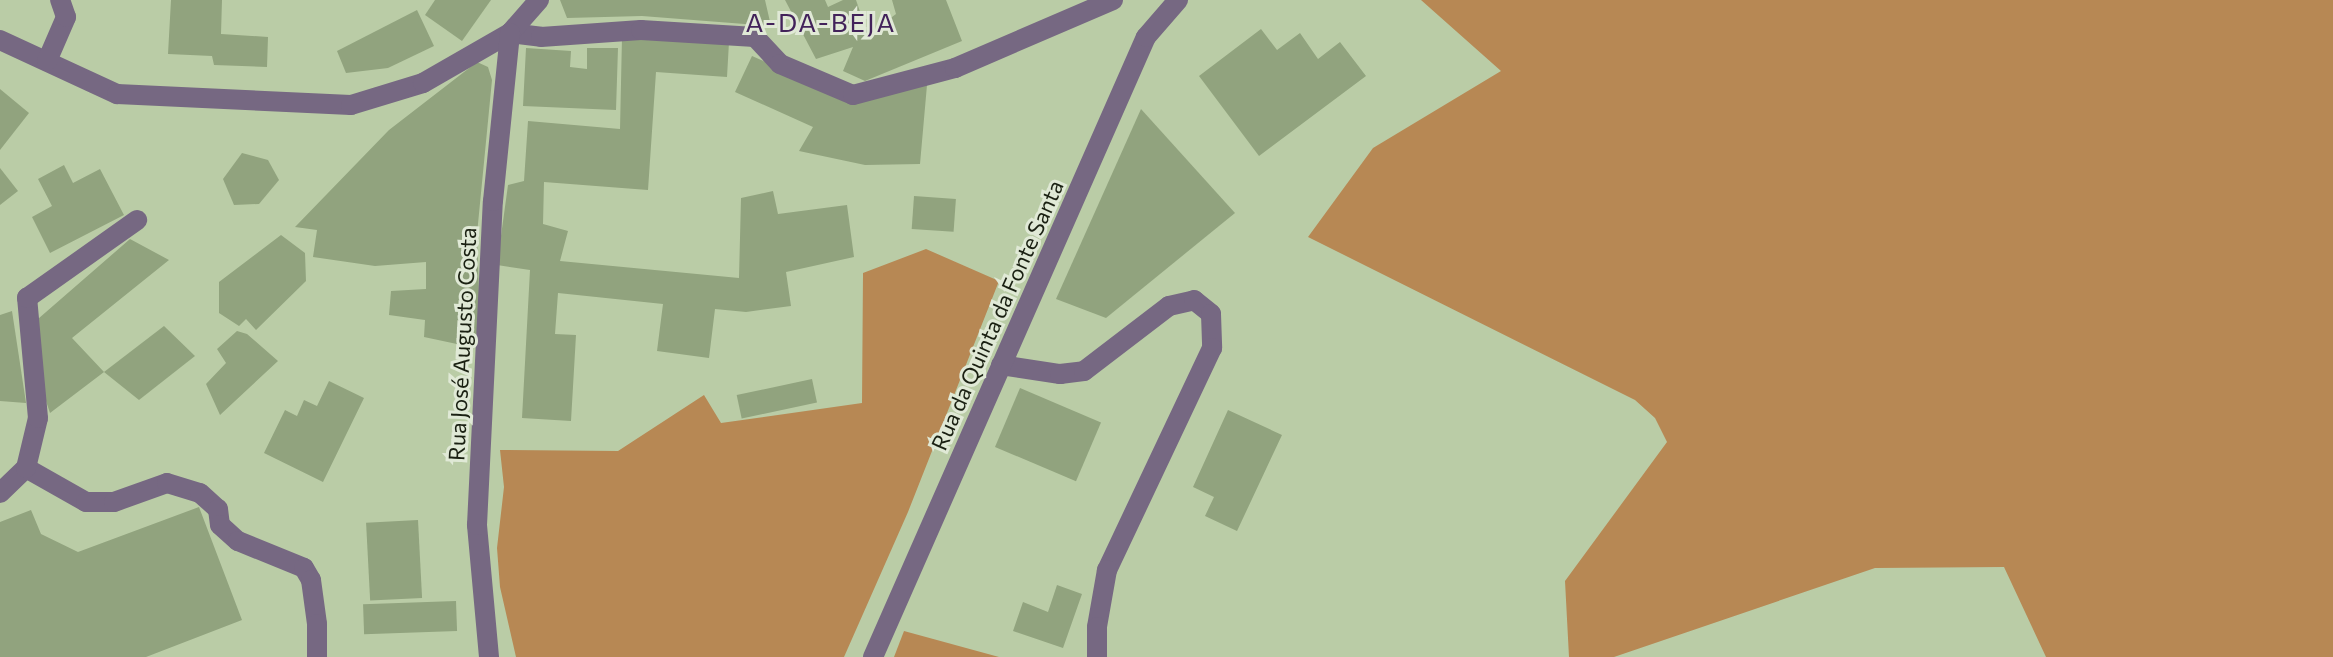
<!DOCTYPE html>
<meta charset="utf-8">
<style>
body{margin:0}
#map{position:relative;width:2333px;height:657px;overflow:hidden;background:#bacca6;font-family:Commissioner,sans-serif}
div>[style]{position:absolute}
.green>*{inset:0;background:#b78854}
.building>*{inset:0;background:#91a37e;transform-origin:0 0}
.minor>*{height:20px;margin:-10px;padding:0 10px;transform-origin:10px;border-radius:10px;background:#766882}
span{translate:-50% -50%;white-space:nowrap;text-align:center;line-height:1.15;-webkit-text-stroke:6px #e0e9d6;paint-order:stroke}
.street-label{font-size:22px;color:#1a2012}
.quarter-label{font-size:26px;color:#42225a;letter-spacing:2px}
</style>
<div id="map">
<div class="green">
<i style="clip-path:polygon(1421px 0,2333px 0,2333px 657px,2046px 657px,2004px 567px,1875px 568px,1614px 657px,1569px 657px,1565px 581px,1667px 442px,1655px 418px,1635px 400px,1308px 237px,1373px 148px,1501px 71px)"></i>
<i style="clip-path:polygon(926px 249px,999px 281px,908px 512px,844px 657px,516px 657px,500px 587px,497px 548px,504px 487px,500px 450px,618px 451px,704px 395px,721px 423px,862px 403px,863px 273px)"></i>
<i style="clip-path:polygon(904px 631px,999px 657px,894px 657px)"></i>
</div>
<div class="building">
<i style="clip-path:polygon(171px 0,222px 0,221px 34px,268px 37px,267px 67px,214px 65px,212px 56px,168px 54px)"></i>
<i style="clip-path:polygon(435px 0,491px 0,462px 41px,425px 15px)"></i>
<i style="clip-path:polygon(560px 0,765px 0,771px 26px,642px 16px,567px 18px)"></i>
<i style="clip-path:polygon(785px 0,825px 0,828px 7px,843px 0,856px 0,868px 35px,896px 14px,892px 0,946px 0,962px 41px,865px 81px,843px 71px,853px 47px,816px 59px)"></i>
<i style="clip-path:polygon(417px 10px,434px 46px,388px 68px,346px 73px,337px 51px)"></i>
<i style="clip-path:polygon(1261px 29px,1277px 50px,1300px 33px,1318px 59px,1340px 42px,1366px 76px,1259px 156px,1199px 76px)"></i>
<i style="clip-path:polygon(622px 37px,729px 42px,727px 77px,656px 72px,648px 190px,544px 182px,543px 224px,568px 231px,560px 261px,739px 278px,741px 198px,773px 191px,778px 214px,847px 205px,854px 257px,786px 272px,791px 306px,746px 312px,715px 309px,709px 358px,657px 351px,663px 304px,558px 293px,555px 334px,576px 335px,571px 421px,522px 418px,530px 270px,497px 265px,508px 185px,524px 181px,528px 121px,620px 129px)"></i>
<i style="clip-path:polygon(526px 48px,571px 51px,570px 67px,587px 69px,587px 48px,618px 48px,616px 110px,523px 106px)"></i>
<i style="clip-path:polygon(752px 56px,829px 90px,927px 85px,920px 164px,865px 165px,799px 151px,813px 127px,735px 92px)"></i>
<i style="clip-path:polygon(477px 62px,488px 67px,492px 80px,477px 234px,480px 325px,471px 347px,424px 337px,425px 320px,389px 315px,391px 291px,426px 289px,426px 262px,375px 266px,313px 257px,317px 230px,295px 227px,389px 130px)"></i>
<i style="clip-path:polygon(0 89px,29px 113px,0 150px)"></i>
<i style="clip-path:polygon(1141px 109px,1235px 213px,1106px 318px,1056px 299px)"></i>
<i style="clip-path:polygon(242px 153px,268px 160px,279px 180px,259px 204px,234px 205px,223px 179px)"></i>
<i style="clip-path:polygon(64px 165px,73px 183px,100px 169px,124px 215px,50px 253px,32px 217px,52px 206px,38px 179px)"></i>
<i style="clip-path:polygon(0 168px,18px 191px,0 205px)"></i>
<i style="left:914px;top:196px;width:42px;height:33px;rotate:4deg"></i>
<i style="clip-path:polygon(281px 235px,305px 253px,306px 281px,256px 330px,246px 319px,239px 326px,219px 313px,219px 282px)"></i>
<i style="clip-path:polygon(130px 239px,169px 260px,72px 338px,104px 372px,50px 413px,23px 332px)"></i>
<i style="clip-path:polygon(12px 311px,26px 403px,0 401px,0 315px)"></i>
<i style="clip-path:polygon(164px 326px,195px 356px,139px 400px,104px 372px)"></i>
<i style="clip-path:polygon(237px 331px,247px 334px,278px 361px,220px 415px,206px 384px,226px 363px,217px 349px)"></i>
<i style="left:812px;top:379px;width:24px;height:77px;rotate:78deg"></i>
<i style="clip-path:polygon(329px 381px,364px 398px,323px 482px,264px 453px,285px 410px,297px 416px,304px 400px,317px 406px)"></i>
<i style="left:1020px;top:388px;width:88px;height:64px;rotate:23deg"></i>
<i style="clip-path:polygon(1228px 410px,1282px 435px,1237px 531px,1205px 516px,1214px 497px,1193px 487px)"></i>
<i style="clip-path:polygon(199px 507px,242px 620px,146px 657px,0 657px,0 522px,31px 510px,41px 534px,78px 552px)"></i>
<i style="left:418px;top:520px;width:78px;height:52px;rotate:87deg"></i>
<i style="clip-path:polygon(1057px 585px,1082px 594px,1063px 648px,1013px 631px,1023px 602px,1048px 612px)"></i>
<i style="left:456px;top:601px;width:30px;height:93px;rotate:88deg"></i>
</div>
<div class="minor">
<i style="left:510px;top:33px;width:31px;rotate:7deg"></i>
<i style="left:541px;top:37px;width:100px;rotate:-4deg"></i>
<i style="left:641px;top:30px;width:114px;rotate:3.5deg"></i>
<i style="left:755px;top:37px;width:37px;rotate:47deg"></i>
<i style="left:780px;top:64px;width:79px;rotate:23deg"></i>
<i style="left:853px;top:95px;width:106px;rotate:-14.8deg"></i>
<i style="left:955px;top:68px;width:172px;rotate:-23.3deg"></i>
<i style="left:0;top:40px;width:129px;rotate:24.8deg"></i>
<i style="left:117px;top:94px;width:234px;rotate:2.7deg"></i>
<i style="left:351px;top:105px;width:75px;rotate:-17deg"></i>
<i style="left:423px;top:83px;width:100px;rotate:-29.9deg"></i>
<i style="left:510px;top:33px;width:44px;rotate:-48.7deg"></i>
<i style="left:47px;top:61px;width:48px;rotate:-66.6deg"></i>
<i style="left:66px;top:17px;width:18px;rotate:-109deg"></i>
<i style="left:1001px;top:365px;width:60px;rotate:8.7deg"></i>
<i style="left:1060px;top:374px;width:24px;rotate:-7deg"></i>
<i style="left:1084px;top:371px;width:107px;rotate:-37.4deg"></i>
<i style="left:1169px;top:306px;width:26px;rotate:-13deg"></i>
<i style="left:1194px;top:300px;width:22px;rotate:39deg"></i>
<i style="left:1211px;top:314px;width:34px;rotate:88deg"></i>
<i style="left:1212px;top:348px;width:246px;rotate:115.3deg"></i>
<i style="left:1107px;top:570px;width:58px;rotate:100deg"></i>
<i style="left:1097px;top:627px;width:30px;rotate:90deg"></i>
<i style="left:26px;top:468px;width:69px;rotate:29.5deg"></i>
<i style="left:86px;top:502px;width:28px"></i>
<i style="left:114px;top:502px;width:56px;rotate:-19.7deg"></i>
<i style="left:167px;top:483px;width:34px;rotate:17deg"></i>
<i style="left:200px;top:493px;width:24px;rotate:42deg"></i>
<i style="left:218px;top:509px;width:16px;rotate:83deg"></i>
<i style="left:220px;top:525px;width:24px;rotate:42deg"></i>
<i style="left:238px;top:541px;width:71px;rotate:22.2deg"></i>
<i style="left:304px;top:568px;width:14px;rotate:60deg"></i>
<i style="left:311px;top:580px;width:44px;rotate:82.2deg"></i>
<i style="left:317px;top:624px;width:33px;rotate:90deg"></i>
<i style="left:0;top:493px;width:36px;rotate:-44deg"></i>
<i style="left:26px;top:468px;width:51px;rotate:-76.5deg"></i>
<i style="left:38px;top:418px;width:121px;rotate:-95.2deg"></i>
<i style="left:27px;top:298px;width:135px;rotate:-35.3deg"></i>
<i style="left:489px;top:657px;width:133px;rotate:-95.2deg"></i>
<i style="left:477px;top:525px;width:324px;rotate:-87.2deg"></i>
<i style="left:493px;top:201px;width:169px;rotate:-84.2deg"></i>
<i style="left:873px;top:657px;width:677px;rotate:-66.24deg"></i>
<i style="left:1146px;top:37px;width:49px;rotate:-49.1deg"></i>
</div>
<div class="street-label">
<span style="left:997px;top:315px;rotate:-66deg">Rua da Quinta da Fonte Santa</span>
<span style="left:462px;top:344px;rotate:-87deg">Rua José Augusto Costa</span>
</div>
<div class="quarter-label">
<span style="left:821px;top:22px">A-DA-BEJA</span>
</div>
</div>
